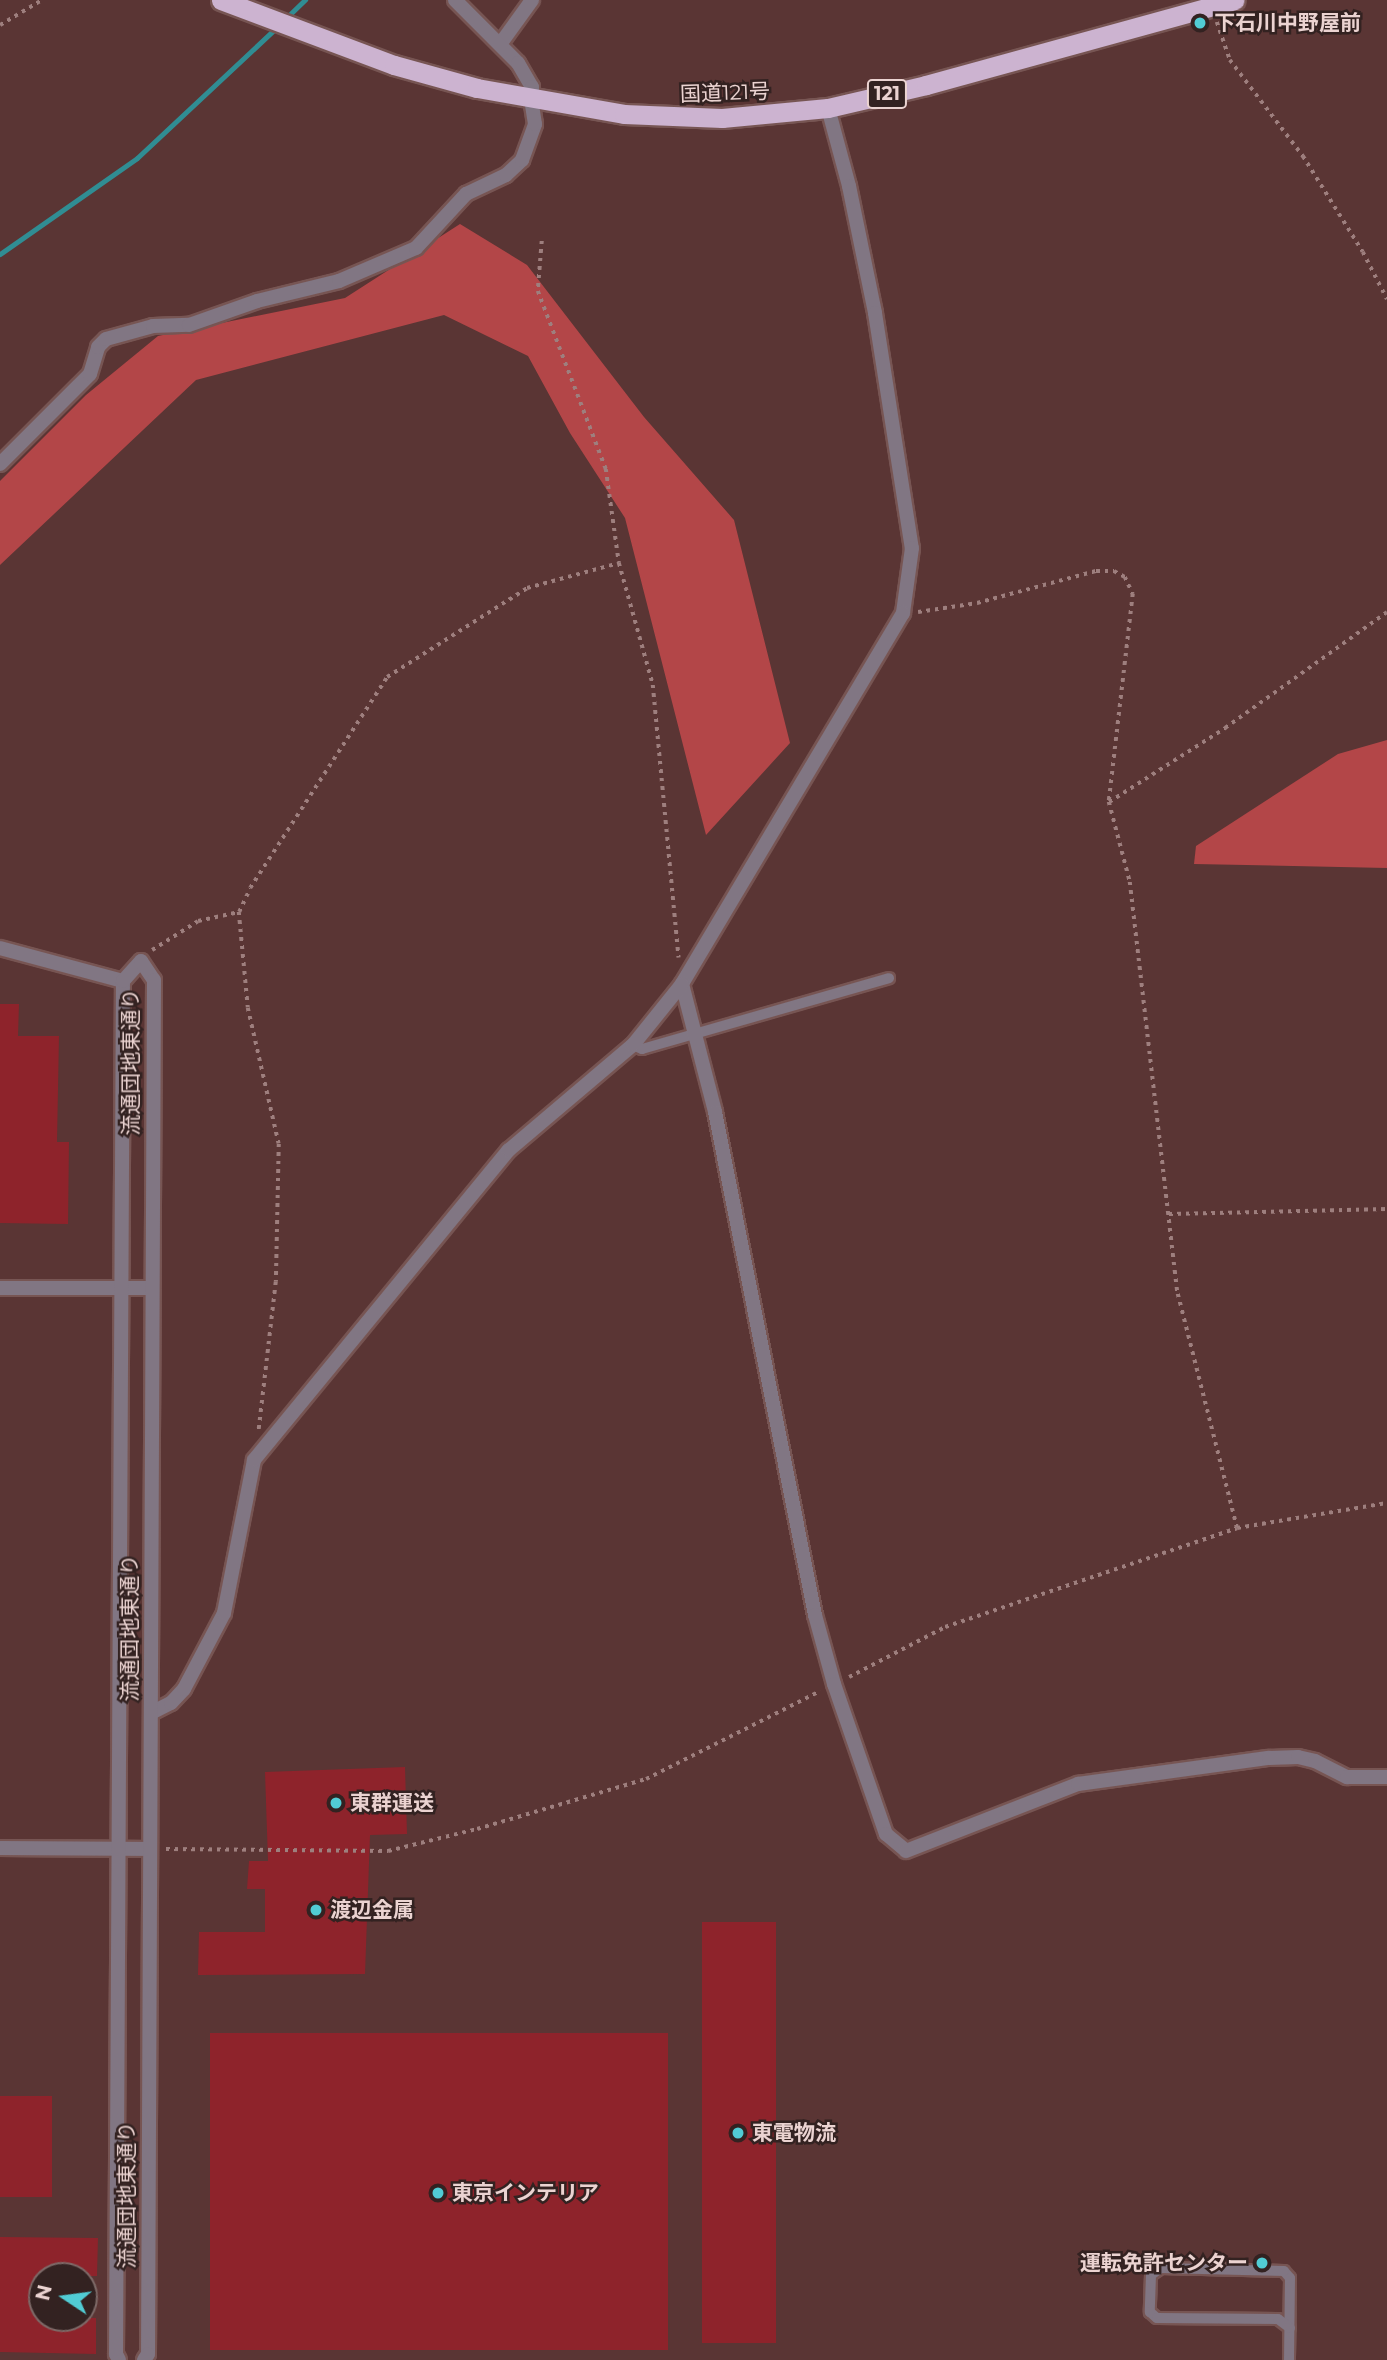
<!DOCTYPE html>
<meta charset="utf-8">
<style>
body{margin:0}
#map{position:relative;width:1387px;height:2360px;overflow:hidden;background:#5a3534;font-family:Montserrat,"Noto Sans JP",sans-serif}
div>[style]{position:absolute}
.forest>*{inset:0;background:#b34648}
.stream>*{height:5px;margin:-2.5px;padding:0 2.5px;transform-origin:2.5px;border-radius:2.5px;background:#308d93}
.building>*{inset:0;background:#8e232b;transform-origin:0 0}
.path>*{height:3.5px;margin-top:-1.75px;transform-origin:0;background:repeating-linear-gradient(90deg,#9e7f7e 0 3.5px,transparent 0 8.5px)}
.roads{filter:drop-shadow(2px 0 #775553) drop-shadow(-2px 0 #775553) drop-shadow(0 2px #775553) drop-shadow(0 -2px #775553)}
.service>*{height:10px;margin:-5px;padding:0 5px;transform-origin:5px;border-radius:5px;background:#817683}
.minor>*{height:14px;margin:-7px;padding:0 7px;transform-origin:7px;border-radius:7px;background:#817683}
.tertiary>*{height:14px;margin:-7px;padding:0 7px;transform-origin:7px;border-radius:7px;background:#817683}
.trunk>*{height:19px;margin:-9.5px;padding:0 9.5px;transform-origin:9.5px;border-radius:9.5px;background:#ccb3d0}
.dots>*{width:19px;height:19px;translate:-50% -50%;box-sizing:border-box;border:4px solid #332221;border-radius:50%}
span{translate:-50% -50%;white-space:nowrap;text-align:center;line-height:1.15;-webkit-text-stroke:5px #332221;paint-order:stroke}
.shield-label span{padding:2px 5px;background:#332221;border:2px solid;border-radius:5px;-webkit-text-stroke-width:0}
.shield-label{font-size:19px;color:#ebd3d1;font-weight:700}
.poi-label{font-size:21px;color:#ebd3d1;font-weight:700}
.left{translate:0 -50%;text-align:left}
.right{translate:-100% -50%;text-align:right}
.street-label{font-size:21px;color:#ebd3d1}
.north{position:absolute;left:28px;top:2262px;width:70px;height:70px;box-sizing:border-box;background:#332221;border:2px solid #7d6967;border-radius:50%;rotate:283deg;font-size:19px;font-weight:700;line-height:28px;text-align:center;color:#ebd3d1}
.north::after{content:'';display:block;margin:auto;width:24px;height:32px;background:#51ccd4;clip-path:polygon(50% 0,100% 100%,50% 72%,0 100%)}
</style>
<div id="map">
<div class="forest">
<i style="clip-path:polygon(460px 224px,527px 265px,644px 417px,734px 520px,790px 743px,706px 835px,625px 518px,570px 433px,528px 356px,444px 315px,196px 380px,0 565px,0 481px,86px 395px,158px 336px,345px 298px)"></i>
<i style="clip-path:polygon(1387px 740px,1387px 868px,1194px 864px,1196px 846px,1338px 754px)"></i>
</div>
<div class="stream">
<i style="left:285px;top:19px;width:28px;rotate:-44deg"></i>
<i style="left:0;top:254px;width:167px;rotate:-35deg"></i>
<i style="left:137px;top:158px;width:193px;rotate:-43.1deg"></i>
</div>
<div class="building">
<i style="clip-path:polygon(0 1004px,19px 1004px,18px 1036px,59px 1036px,57px 1142px,69px 1142px,68px 1224px,0 1223px)"></i>
<i style="clip-path:polygon(405px 1767px,407px 1834px,370px 1835px,365px 1974px,198px 1975px,199px 1932px,265px 1932px,265px 1889px,247px 1889px,249px 1861px,268px 1861px,265px 1772px)"></i>
<i style="left:702px;top:1922px;width:74px;height:421px"></i>
<i style="left:210px;top:2033px;width:458px;height:317px"></i>
<i style="left:0;top:2096px;width:52px;height:101px"></i>
<i style="clip-path:polygon(0 2237px,98px 2238px,97px 2276px,42px 2276px,42px 2318px,96px 2318px,96px 2354px,0 2352px)"></i>
</div>
<div class="path">
<i style="left:1217px;top:22px;width:40px;rotate:71.1deg"></i>
<i style="left:1230px;top:60px;width:121px;rotate:52.8deg"></i>
<i style="left:1303px;top:156px;width:113px;rotate:58deg"></i>
<i style="left:1363px;top:252px;width:53px;rotate:62.9deg"></i>
<i style="left:0;top:25px;width:49px;rotate:-30.8deg"></i>
<i style="left:542px;top:241px;width:50px;rotate:94.6deg"></i>
<i style="left:538px;top:291px;width:191px;rotate:69.1deg"></i>
<i style="left:606px;top:469px;width:95px;rotate:82.1deg"></i>
<i style="left:619px;top:563px;width:127px;rotate:74.4deg"></i>
<i style="left:653px;top:685px;width:274px;rotate:84.6deg"></i>
<i style="left:918px;top:612px;width:60px;rotate:-8.7deg"></i>
<i style="left:977px;top:603px;width:123px;rotate:-15.1deg"></i>
<i style="left:1096px;top:571px;width:18px"></i>
<i style="left:1114px;top:571px;width:13px;rotate:29deg"></i>
<i style="left:1125px;top:577px;width:19px;rotate:65deg"></i>
<i style="left:1133px;top:594px;width:209px;rotate:96.6deg"></i>
<i style="left:1109px;top:802px;width:83px;rotate:75.3deg"></i>
<i style="left:1130px;top:882px;width:415px;rotate:83.4deg"></i>
<i style="left:1178px;top:1294px;width:241px;rotate:75.8deg"></i>
<i style="left:1109px;top:802px;width:138px;rotate:-32.5deg"></i>
<i style="left:1225px;top:728px;width:199px;rotate:-35.6deg"></i>
<i style="left:239px;top:912px;width:96px;rotate:84.6deg"></i>
<i style="left:248px;top:1008px;width:139px;rotate:77.2deg"></i>
<i style="left:279px;top:1144px;width:138px;rotate:91.2deg"></i>
<i style="left:276px;top:1282px;width:149px;rotate:96.6deg"></i>
<i style="left:152px;top:950px;width:54px;rotate:-32.2deg"></i>
<i style="left:198px;top:921px;width:42px;rotate:-12.4deg"></i>
<i style="left:239px;top:912px;width:26px;rotate:-65deg"></i>
<i style="left:250px;top:888px;width:252px;rotate:-57deg"></i>
<i style="left:387px;top:677px;width:166px;rotate:-32.4deg"></i>
<i style="left:527px;top:588px;width:95px;rotate:-15.2deg"></i>
<i style="left:1169px;top:1214px;width:218px;rotate:-1.3deg"></i>
<i style="left:849px;top:1677px;width:108px;rotate:-27.5deg"></i>
<i style="left:945px;top:1627px;width:308px;rotate:-18.7deg"></i>
<i style="left:1237px;top:1528px;width:152px;rotate:-9.5deg"></i>
<i style="left:166px;top:1849px;width:222px;rotate:0.5deg"></i>
<i style="left:388px;top:1851px;width:92px;rotate:-13.9deg"></i>
<i style="left:477px;top:1829px;width:176px;rotate:-16.5deg"></i>
<i style="left:646px;top:1779px;width:195px;rotate:-26.8deg"></i>
</div>
<div class="roads">
<div class="service">
<i style="left:633px;top:1045px;width:10px;rotate:24deg"></i>
<i style="left:642px;top:1049px;width:257px;rotate:-16deg"></i>
<i style="left:1289px;top:2360px;width:82px;rotate:-89.3deg"></i>
<i style="left:1290px;top:2278px;width:9px;rotate:-131deg"></i>
<i style="left:1284px;top:2271px;width:123px;rotate:-178.6deg"></i>
<i style="left:1161px;top:2268px;width:12px;rotate:145deg"></i>
<i style="left:1151px;top:2275px;width:37px;rotate:92deg"></i>
<i style="left:1150px;top:2312px;width:9px;rotate:41deg"></i>
<i style="left:1157px;top:2318px;width:121px;rotate:0.5deg"></i>
<i style="left:1278px;top:2319px;width:15px;rotate:37deg"></i>
</div>
<div class="minor">
<i style="left:501px;top:43px;width:53px;rotate:-54.2deg"></i>
<i style="left:828px;top:108px;width:81px;rotate:74.9deg"></i>
<i style="left:849px;top:186px;width:130px;rotate:78.4deg"></i>
<i style="left:875px;top:313px;width:238px;rotate:81.1deg"></i>
<i style="left:912px;top:548px;width:66px;rotate:97.9deg"></i>
<i style="left:903px;top:613px;width:432px;rotate:120.8deg"></i>
<i style="left:682px;top:984px;width:132px;rotate:75.5deg"></i>
<i style="left:715px;top:1112px;width:513px;rotate:78.76deg"></i>
<i style="left:815px;top:1615px;width:72px;rotate:74.6deg"></i>
<i style="left:834px;top:1684px;width:159px;rotate:70.9deg"></i>
<i style="left:886px;top:1834px;width:26px;rotate:40deg"></i>
<i style="left:906px;top:1851px;width:185px;rotate:-21.3deg"></i>
<i style="left:1078px;top:1784px;width:193px;rotate:-7.8deg"></i>
<i style="left:1269px;top:1758px;width:29px;rotate:-2deg"></i>
<i style="left:1298px;top:1757px;width:17px;rotate:13deg"></i>
<i style="left:1315px;top:1761px;width:36px;rotate:27deg"></i>
<i style="left:1347px;top:1777px;width:40px"></i>
<i style="left:0;top:464px;width:127px;rotate:-45deg"></i>
<i style="left:90px;top:374px;width:28px;rotate:-73deg"></i>
<i style="left:98px;top:347px;width:11px;rotate:-45deg"></i>
<i style="left:106px;top:339px;width:49px;rotate:-15.5deg"></i>
<i style="left:153px;top:326px;width:36px;rotate:-2deg"></i>
<i style="left:189px;top:325px;width:72px;rotate:-19.4deg"></i>
<i style="left:257px;top:301px;width:84px;rotate:-13.7deg"></i>
<i style="left:339px;top:281px;width:84px;rotate:-23.2deg"></i>
<i style="left:416px;top:248px;width:74px;rotate:-47.2deg"></i>
<i style="left:466px;top:194px;width:44px;rotate:-25.4deg"></i>
<i style="left:506px;top:175px;width:22px;rotate:-43deg"></i>
<i style="left:522px;top:160px;width:38px;rotate:-70deg"></i>
<i style="left:535px;top:124px;width:25px;rotate:-99deg"></i>
<i style="left:0;top:948px;width:127px;rotate:15deg"></i>
<i style="left:151px;top:1713px;width:22px;rotate:-27deg"></i>
<i style="left:171px;top:1703px;width:19px;rotate:-47deg"></i>
<i style="left:184px;top:1689px;width:86px;rotate:-62.2deg"></i>
<i style="left:224px;top:1613px;width:156px;rotate:-78.9deg"></i>
<i style="left:254px;top:1460px;width:401px;rotate:-50.6deg"></i>
<i style="left:509px;top:1150px;width:162px;rotate:-40.3deg"></i>
<i style="left:633px;top:1045px;width:78px;rotate:-51.2deg"></i>
<i style="left:0;top:1848px;width:150px;rotate:0.4deg"></i>
</div>
<div class="tertiary">
<i style="left:455px;top:0;width:89px;rotate:45deg"></i>
<i style="left:518px;top:63px;width:28px;rotate:60deg"></i>
<i style="left:532px;top:87px;width:12px;rotate:95deg"></i>
<i style="left:0;top:1288px;width:152px"></i>
<i style="left:119px;top:2360px;width:7px;rotate:-117deg"></i>
<i style="left:116px;top:2354px;width:1373px;rotate:-89.71deg"></i>
<i style="left:123px;top:981px;width:27px;rotate:-48deg"></i>
<i style="left:141px;top:961px;width:23px;rotate:56deg"></i>
<i style="left:154px;top:980px;width:1374px;rotate:90.25deg"></i>
<i style="left:148px;top:2354px;width:7px;rotate:124deg"></i>
</div>
<div class="trunk">
<i style="left:221px;top:0;width:185px;rotate:20.6deg"></i>
<i style="left:394px;top:65px;width:86px;rotate:15.5deg"></i>
<i style="left:477px;top:88px;width:149px;rotate:10deg"></i>
<i style="left:624px;top:114px;width:98px;rotate:2.3deg"></i>
<i style="left:722px;top:118px;width:106px;rotate:-5.4deg"></i>
<i style="left:828px;top:108px;width:101px;rotate:-13.2deg"></i>
<i style="left:926px;top:85px;width:320px;rotate:-15.4deg"></i>
</div>
</div>
<div class="dots">
<i style="left:1200px;top:23px;background:#51ccd4"></i>
<i style="left:336px;top:1803px;background:#51ccd4"></i>
<i style="left:316px;top:1910px;background:#51ccd4"></i>
<i style="left:738px;top:2133px;background:#51ccd4"></i>
<i style="left:438px;top:2193px;background:#51ccd4"></i>
<i style="left:1262px;top:2263px;background:#51ccd4"></i>
</div>
<div class="shield-label">
<span style="left:887px;top:94px">121</span>
</div>
<div class="poi-label">
<span class="left" style="left:1214px;top:23px">下石川中野屋前</span>
<span class="left" style="left:350px;top:1803px">東群運送</span>
<span class="left" style="left:330px;top:1910px">渡辺金属</span>
<span class="left" style="left:752px;top:2133px">東電物流</span>
<span class="left" style="left:452px;top:2193px">東京インテリア</span>
<span class="right" style="left:1248px;top:2263px">運転免許センター</span>
</div>
<div class="street-label">
<span style="left:725px;top:93px;rotate:-2deg">国道121号</span>
<span style="left:131px;top:1062px;rotate:-90deg">流通団地東通り</span>
<span style="left:130px;top:1628px;rotate:-90deg">流通団地東通り</span>
<span style="left:127px;top:2195px;rotate:-90deg">流通団地東通り</span>
</div>
<div class="north">N</div>
</div>
